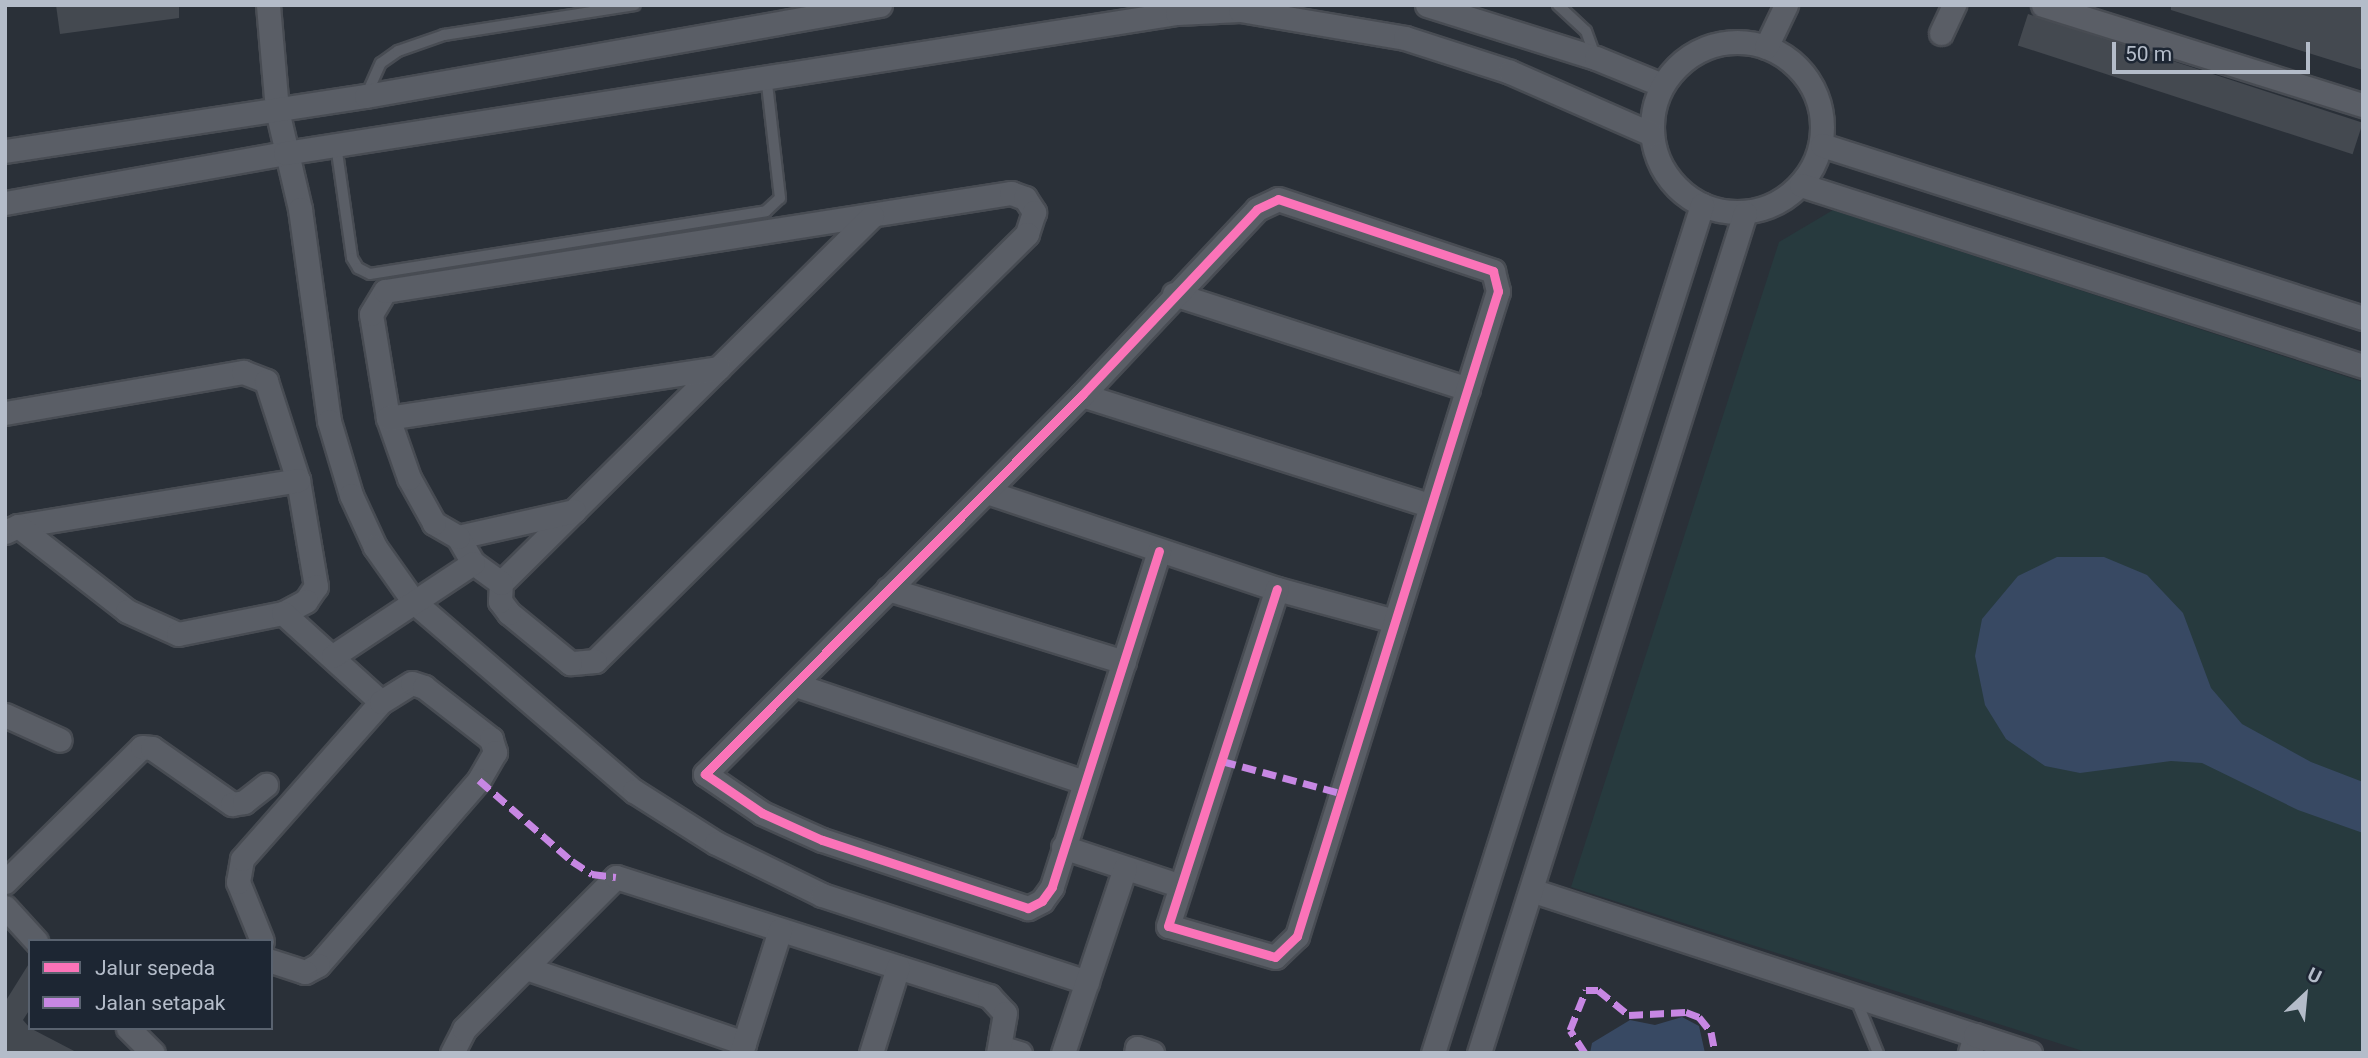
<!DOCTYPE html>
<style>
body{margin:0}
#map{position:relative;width:2368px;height:1058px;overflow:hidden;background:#2a3038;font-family:Roboto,sans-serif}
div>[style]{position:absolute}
.green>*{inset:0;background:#273a3e}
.water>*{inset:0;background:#384963}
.building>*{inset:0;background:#444950;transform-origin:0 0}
.roads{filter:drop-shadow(2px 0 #484c53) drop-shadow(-2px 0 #484c53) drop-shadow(0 2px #484c53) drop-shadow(0 -2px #484c53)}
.lane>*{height:10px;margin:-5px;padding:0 5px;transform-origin:5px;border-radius:5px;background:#5a5e66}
.street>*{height:23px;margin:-11.5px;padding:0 11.5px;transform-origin:11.5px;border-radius:11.5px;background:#5a5e66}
.street>.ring{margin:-11.5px;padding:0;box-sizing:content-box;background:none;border:23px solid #5a5e66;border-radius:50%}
.quiet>*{height:7px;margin-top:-3.5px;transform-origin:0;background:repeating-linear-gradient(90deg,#c787e3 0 14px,transparent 0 21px)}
.cycleway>*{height:9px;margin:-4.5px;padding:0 4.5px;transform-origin:4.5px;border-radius:4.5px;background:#fb73b8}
span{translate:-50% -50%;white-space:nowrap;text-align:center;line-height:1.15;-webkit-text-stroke:6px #1d2633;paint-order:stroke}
.frame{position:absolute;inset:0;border:7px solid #b4bcc9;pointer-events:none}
.legend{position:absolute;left:28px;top:939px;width:245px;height:91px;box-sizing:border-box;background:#1d2633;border:2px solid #59626f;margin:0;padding:9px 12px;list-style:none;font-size:21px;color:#b4bcc9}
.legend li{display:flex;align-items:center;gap:14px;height:35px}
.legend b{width:35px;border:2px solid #59626f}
.north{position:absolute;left:2270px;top:960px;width:70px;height:70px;-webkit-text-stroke:5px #1d2633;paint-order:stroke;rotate:26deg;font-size:19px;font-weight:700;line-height:28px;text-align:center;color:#b4bcc9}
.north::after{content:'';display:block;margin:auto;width:24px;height:32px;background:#b4bcc9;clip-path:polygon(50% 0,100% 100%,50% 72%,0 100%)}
.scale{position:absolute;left:2112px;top:42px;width:198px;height:32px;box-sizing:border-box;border:4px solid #b4bcc9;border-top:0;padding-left:9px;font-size:21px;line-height:24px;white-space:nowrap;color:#b4bcc9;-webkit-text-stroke:5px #1d2633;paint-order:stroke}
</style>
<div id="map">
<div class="green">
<i style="clip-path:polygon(1833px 210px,2363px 382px,2363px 1053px,2089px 1053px,1571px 887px,1779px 242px)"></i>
</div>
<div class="water">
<i style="clip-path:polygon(2104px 557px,2147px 575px,2183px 613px,2211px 688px,2242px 724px,2311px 762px,2363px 782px,2363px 833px,2298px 810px,2202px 763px,2171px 761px,2080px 773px,2045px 766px,2006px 739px,1985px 705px,1975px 656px,1982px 619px,2018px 576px,2057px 557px)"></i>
<i style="clip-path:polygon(1682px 1017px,1699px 1026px,1705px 1053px,1590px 1053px,1592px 1043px,1630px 1020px,1655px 1025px)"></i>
</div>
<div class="building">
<i style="clip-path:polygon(56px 5px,179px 5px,179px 18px,60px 34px)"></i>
<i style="clip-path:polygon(2171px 5px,2363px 5px,2363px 70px,2171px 10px)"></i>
<i style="left:2028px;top:14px;width:352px;height:33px;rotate:18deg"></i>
<i style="clip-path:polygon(30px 962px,30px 1009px,23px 1020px,30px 1028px,78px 1053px,5px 1053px,5px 1002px)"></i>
</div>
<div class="roads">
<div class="lane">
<i style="left:1558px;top:5px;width:38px;rotate:43deg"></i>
<i style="left:1586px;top:31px;width:29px;rotate:70deg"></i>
<i style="left:366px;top:96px;width:36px;rotate:-66deg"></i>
<i style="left:381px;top:63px;width:21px;rotate:-35deg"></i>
<i style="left:398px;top:51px;width:49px;rotate:-19.2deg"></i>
<i style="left:444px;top:35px;width:193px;rotate:-8.9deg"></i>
<i style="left:336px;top:145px;width:114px;rotate:81.9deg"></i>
<i style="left:352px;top:258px;width:12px;rotate:59deg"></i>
<i style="left:358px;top:268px;width:13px;rotate:27deg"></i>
<i style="left:370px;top:274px;width:401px;rotate:-9deg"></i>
<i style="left:766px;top:211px;width:19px;rotate:-43deg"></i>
<i style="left:780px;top:198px;width:123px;rotate:-96.5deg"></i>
<i style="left:1855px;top:997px;width:61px;rotate:67.7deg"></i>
</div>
<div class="street">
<i style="left:268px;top:5px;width:105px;rotate:85.1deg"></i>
<i style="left:277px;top:110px;width:102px;rotate:76.9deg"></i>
<i style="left:300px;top:209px;width:214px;rotate:82.2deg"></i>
<i style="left:329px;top:421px;width:77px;rotate:73.4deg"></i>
<i style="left:351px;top:495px;width:57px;rotate:65.2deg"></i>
<i style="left:375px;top:547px;width:67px;rotate:54.7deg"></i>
<i style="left:414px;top:602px;width:290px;rotate:40.7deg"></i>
<i style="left:634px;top:791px;width:97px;rotate:32.4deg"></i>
<i style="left:716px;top:843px;width:118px;rotate:26.1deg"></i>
<i style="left:822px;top:895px;width:279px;rotate:18.2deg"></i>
<i style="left:1427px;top:5px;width:177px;rotate:17.4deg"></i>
<i style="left:1596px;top:58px;width:71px;rotate:22.2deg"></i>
<i style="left:2043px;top:5px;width:335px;rotate:17.4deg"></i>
<i style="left:1941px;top:33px;width:31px;rotate:-65deg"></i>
<i class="ring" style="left:1652px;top:42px;width:147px;height:147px"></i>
<i style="left:1766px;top:47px;width:47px;rotate:-64.5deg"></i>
<i style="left:1822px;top:145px;width:568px;rotate:17.73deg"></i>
<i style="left:5px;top:151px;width:365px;rotate:-8.7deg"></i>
<i style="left:366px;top:96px;width:522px;rotate:-10.04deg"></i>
<i style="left:1801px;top:185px;width:590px;rotate:17.85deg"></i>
<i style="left:5px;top:203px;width:284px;rotate:-10.1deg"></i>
<i style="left:285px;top:153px;width:903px;rotate:-8.92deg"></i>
<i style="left:1177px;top:13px;width:63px;rotate:-2.7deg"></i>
<i style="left:1240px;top:10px;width:167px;rotate:9.6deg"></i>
<i style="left:1405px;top:38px;width:110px;rotate:17.9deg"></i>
<i style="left:1510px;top:72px;width:154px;rotate:23.7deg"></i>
<i style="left:1174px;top:294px;width:309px;rotate:17.9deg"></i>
<i style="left:1082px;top:395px;width:363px;rotate:17.6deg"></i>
<i style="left:5px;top:413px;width:242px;rotate:-9.8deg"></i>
<i style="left:243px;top:372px;width:25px;rotate:21deg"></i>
<i style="left:266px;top:381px;width:104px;rotate:72.1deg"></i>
<i style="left:298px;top:480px;width:108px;rotate:80.4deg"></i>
<i style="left:316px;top:586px;width:18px;rotate:124deg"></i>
<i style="left:306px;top:601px;width:26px;rotate:152deg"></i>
<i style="left:388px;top:418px;width:105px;rotate:-99.3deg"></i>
<i style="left:371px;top:314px;width:27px;rotate:-59deg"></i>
<i style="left:385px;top:291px;width:634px;rotate:-8.9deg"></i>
<i style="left:1011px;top:193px;width:15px;rotate:20deg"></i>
<i style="left:1025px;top:198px;width:17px;rotate:57deg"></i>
<i style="left:1034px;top:212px;width:23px;rotate:108deg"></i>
<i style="left:1027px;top:234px;width:607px;rotate:135.33deg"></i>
<i style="left:595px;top:661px;width:25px;rotate:175deg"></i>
<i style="left:570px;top:663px;width:79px;rotate:-140.7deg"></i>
<i style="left:509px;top:613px;width:15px;rotate:-127deg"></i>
<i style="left:500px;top:601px;width:18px;rotate:-87deg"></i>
<i style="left:501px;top:583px;width:522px;rotate:-44.69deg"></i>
<i style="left:987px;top:492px;width:306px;rotate:18.5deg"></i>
<i style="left:1277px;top:589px;width:121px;rotate:15.3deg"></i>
<i style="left:18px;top:526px;width:284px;rotate:-9.3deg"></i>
<i style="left:5px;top:532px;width:14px;rotate:-25deg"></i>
<i style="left:18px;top:526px;width:138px;rotate:37.9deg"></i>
<i style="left:127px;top:611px;width:56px;rotate:24.3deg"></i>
<i style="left:178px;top:634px;width:107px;rotate:-11.3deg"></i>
<i style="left:283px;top:613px;width:132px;rotate:42.2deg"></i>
<i style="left:458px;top:537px;width:119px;rotate:-12.6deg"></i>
<i style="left:1159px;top:551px;width:353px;rotate:107.7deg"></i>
<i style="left:1052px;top:887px;width:17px;rotate:126deg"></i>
<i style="left:1042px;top:901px;width:16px;rotate:153deg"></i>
<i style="left:1028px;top:908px;width:217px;rotate:-161.7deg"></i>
<i style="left:822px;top:840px;width:66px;rotate:-155.8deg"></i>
<i style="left:762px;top:813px;width:69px;rotate:-145.6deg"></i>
<i style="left:705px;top:774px;width:535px;rotate:-45.15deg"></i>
<i style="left:1082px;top:395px;width:255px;rotate:-46.7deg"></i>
<i style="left:1257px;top:209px;width:23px;rotate:-25deg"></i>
<i style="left:1278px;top:199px;width:227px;rotate:18.5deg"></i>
<i style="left:1493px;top:271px;width:21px;rotate:76deg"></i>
<i style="left:1498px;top:291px;width:676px;rotate:107.31deg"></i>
<i style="left:1297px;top:936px;width:30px;rotate:136deg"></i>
<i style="left:1275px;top:957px;width:111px;rotate:-163.8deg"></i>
<i style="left:1168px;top:926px;width:354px;rotate:-72.1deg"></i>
<i style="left:501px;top:583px;width:34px;rotate:-144deg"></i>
<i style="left:473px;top:563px;width:30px;rotate:-120deg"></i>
<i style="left:458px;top:537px;width:28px;rotate:-150deg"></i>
<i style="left:434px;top:523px;width:51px;rotate:-119.1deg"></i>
<i style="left:409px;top:478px;width:64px;rotate:-109.3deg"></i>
<i style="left:388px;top:418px;width:334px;rotate:-8.6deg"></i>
<i style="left:888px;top:589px;width:247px;rotate:17.2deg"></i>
<i style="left:333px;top:656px;width:168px;rotate:-33.6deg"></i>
<i style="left:796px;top:685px;width:302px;rotate:18.6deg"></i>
<i style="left:5px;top:715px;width:60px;rotate:24.4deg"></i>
<i style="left:1063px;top:847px;width:124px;rotate:18.3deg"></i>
<i style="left:5px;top:882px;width:192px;rotate:-44.6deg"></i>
<i style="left:142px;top:747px;width:10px;rotate:6deg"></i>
<i style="left:152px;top:748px;width:98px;rotate:35deg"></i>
<i style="left:232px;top:804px;width:12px;rotate:-9deg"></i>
<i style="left:244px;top:802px;width:28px;rotate:-38deg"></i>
<i style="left:1531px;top:890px;width:467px;rotate:18.1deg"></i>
<i style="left:1975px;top:1035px;width:19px;rotate:106deg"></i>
<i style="left:5px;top:907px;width:46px;rotate:47.6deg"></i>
<i style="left:262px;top:941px;width:64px;rotate:-112.1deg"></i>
<i style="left:238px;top:882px;width:23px;rotate:-80deg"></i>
<i style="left:242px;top:859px;width:210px;rotate:-48.5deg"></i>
<i style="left:381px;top:702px;width:36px;rotate:-32deg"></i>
<i style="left:412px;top:683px;width:13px;rotate:18deg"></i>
<i style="left:424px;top:687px;width:85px;rotate:37.8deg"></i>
<i style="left:491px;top:739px;width:14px;rotate:73deg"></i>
<i style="left:495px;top:752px;width:32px;rotate:120deg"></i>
<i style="left:479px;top:780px;width:245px;rotate:131deg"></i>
<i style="left:318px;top:965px;width:15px;rotate:152deg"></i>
<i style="left:305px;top:972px;width:36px;rotate:-162deg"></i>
<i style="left:526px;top:968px;width:231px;rotate:19deg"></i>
<i style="left:128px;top:1028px;width:35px;rotate:45deg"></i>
<i style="left:1975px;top:1035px;width:58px;rotate:18.1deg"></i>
<i style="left:1000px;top:1047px;width:21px;rotate:17deg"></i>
<i style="left:452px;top:1053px;width:27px;rotate:-63deg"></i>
<i style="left:464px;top:1029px;width:215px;rotate:-45deg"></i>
<i style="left:616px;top:877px;width:392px;rotate:17.7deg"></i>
<i style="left:989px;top:996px;width:23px;rotate:47deg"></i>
<i style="left:1005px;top:1013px;width:41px;rotate:99.9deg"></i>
<i style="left:741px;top:1053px;width:129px;rotate:-72.4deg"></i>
<i style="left:871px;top:1053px;width:90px;rotate:-72.6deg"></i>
<i style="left:1063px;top:1053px;width:195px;rotate:-71.5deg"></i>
<i style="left:1136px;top:1053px;width:5px;rotate:-79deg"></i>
<i style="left:1137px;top:1048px;width:16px;rotate:18deg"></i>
<i style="left:1433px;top:1053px;width:890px;rotate:-72.4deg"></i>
<i style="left:1479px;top:1053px;width:881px;rotate:-72.43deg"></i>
</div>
</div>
<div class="quiet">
<i style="left:1222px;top:761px;width:123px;rotate:15.1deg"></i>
<i style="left:479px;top:780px;width:123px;rotate:41.1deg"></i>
<i style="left:572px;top:861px;width:24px;rotate:33deg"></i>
<i style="left:592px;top:874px;width:24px;rotate:7deg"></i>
<i style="left:1585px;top:1053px;width:27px;rotate:-123deg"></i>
<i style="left:1570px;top:1030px;width:43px;rotate:-68.2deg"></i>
<i style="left:1586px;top:990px;width:12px"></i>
<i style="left:1598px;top:990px;width:40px;rotate:39deg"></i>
<i style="left:1629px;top:1015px;width:57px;rotate:-3deg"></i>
<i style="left:1686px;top:1012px;width:14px;rotate:21deg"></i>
<i style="left:1699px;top:1017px;width:19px;rotate:51deg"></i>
<i style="left:1711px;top:1032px;width:21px;rotate:79deg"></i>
</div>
<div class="cycleway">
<i style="left:1159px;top:551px;width:353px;rotate:107.7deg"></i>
<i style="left:1052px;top:887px;width:17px;rotate:126deg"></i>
<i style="left:1042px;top:901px;width:16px;rotate:153deg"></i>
<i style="left:1028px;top:908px;width:217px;rotate:-161.7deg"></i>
<i style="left:822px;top:840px;width:66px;rotate:-155.8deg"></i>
<i style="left:762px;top:813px;width:69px;rotate:-145.6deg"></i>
<i style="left:705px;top:774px;width:535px;rotate:-45.15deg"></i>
<i style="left:1082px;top:395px;width:255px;rotate:-46.7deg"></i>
<i style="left:1257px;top:209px;width:23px;rotate:-25deg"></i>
<i style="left:1278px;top:199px;width:227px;rotate:18.5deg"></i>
<i style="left:1493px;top:271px;width:21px;rotate:76deg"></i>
<i style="left:1498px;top:291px;width:676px;rotate:107.31deg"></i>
<i style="left:1297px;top:936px;width:30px;rotate:136deg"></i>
<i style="left:1275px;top:957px;width:111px;rotate:-163.8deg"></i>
<i style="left:1168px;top:926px;width:354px;rotate:-72.1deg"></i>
</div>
<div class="frame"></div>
<ul class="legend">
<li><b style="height:9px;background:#fb73b8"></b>Jalur sepeda</li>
<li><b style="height:9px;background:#c787e3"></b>Jalan setapak</li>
</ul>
<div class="north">U</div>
<div class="scale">50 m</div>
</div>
